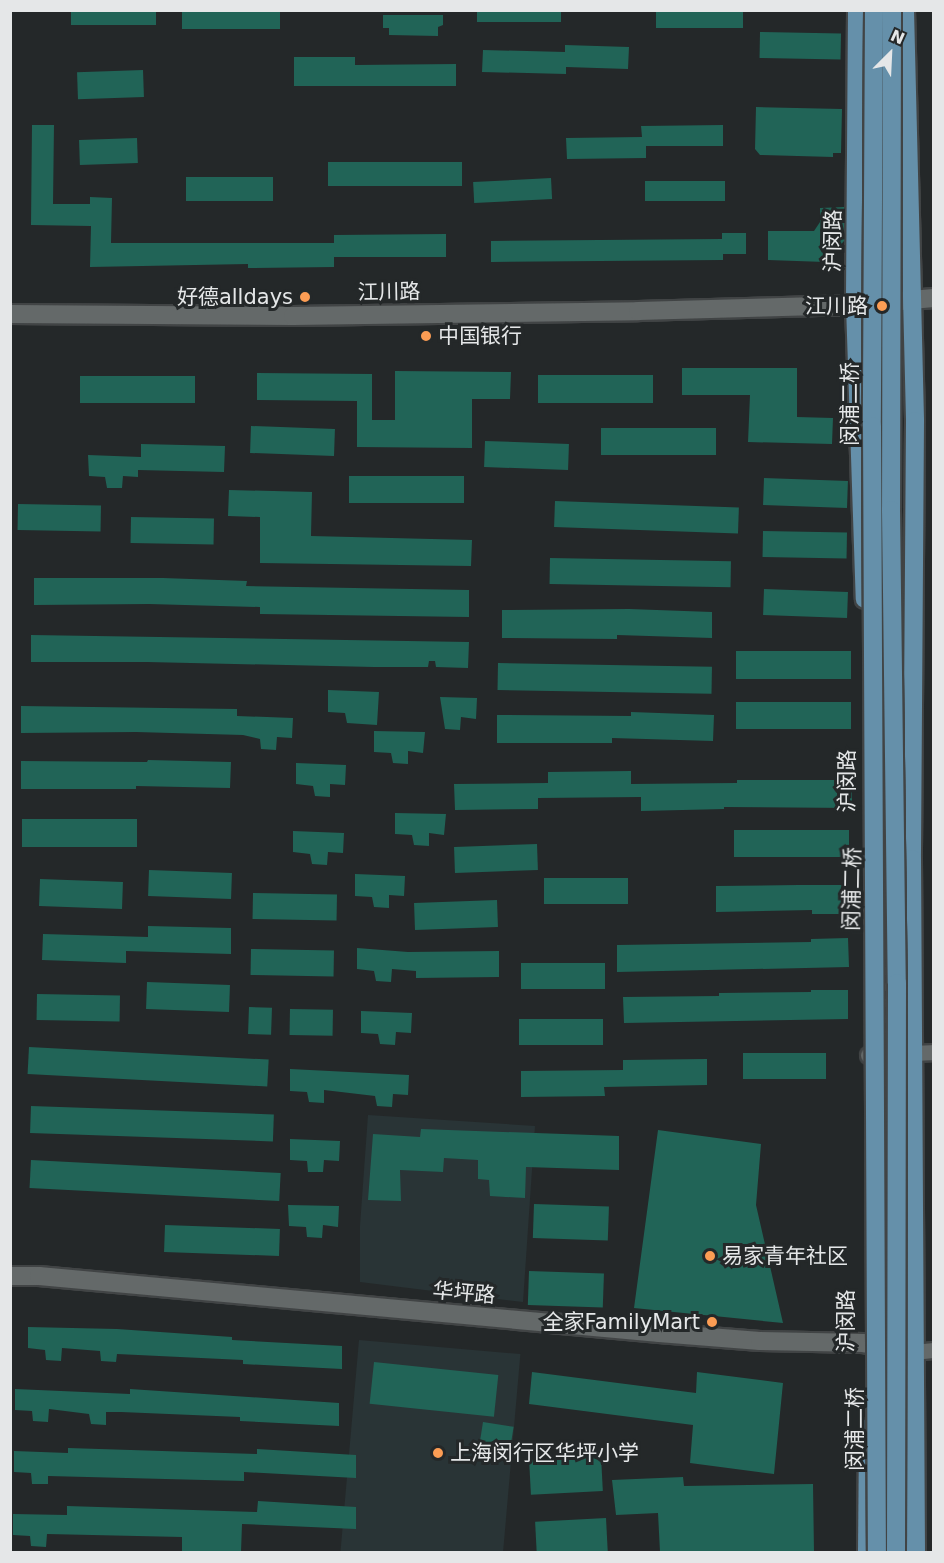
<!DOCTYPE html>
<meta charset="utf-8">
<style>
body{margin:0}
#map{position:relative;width:944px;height:1563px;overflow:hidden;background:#242829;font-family:"DejaVu Sans","Noto Sans SC",sans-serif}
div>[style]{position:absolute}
.built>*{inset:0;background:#293436;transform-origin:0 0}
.building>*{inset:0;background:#216457;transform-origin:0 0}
.roads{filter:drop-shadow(2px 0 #414445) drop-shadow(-2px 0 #414445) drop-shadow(0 2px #414445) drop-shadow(0 -2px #414445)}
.street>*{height:15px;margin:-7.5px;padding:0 7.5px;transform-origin:7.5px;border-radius:7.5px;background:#646969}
.secondary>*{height:18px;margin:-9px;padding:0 9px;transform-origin:9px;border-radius:9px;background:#646969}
.primary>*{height:18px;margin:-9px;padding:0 9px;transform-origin:9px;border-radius:9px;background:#6590aa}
.rail>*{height:4.5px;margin-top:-2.25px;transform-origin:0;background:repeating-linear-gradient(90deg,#b4b7b8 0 8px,transparent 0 16px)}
.bridges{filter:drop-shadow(2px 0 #414445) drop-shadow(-2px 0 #414445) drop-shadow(0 2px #414445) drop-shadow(0 -2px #414445)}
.primary-bridge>*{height:18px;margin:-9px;padding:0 9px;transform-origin:9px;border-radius:9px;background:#6590aa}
.dots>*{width:16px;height:16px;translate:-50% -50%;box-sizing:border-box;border:3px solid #242829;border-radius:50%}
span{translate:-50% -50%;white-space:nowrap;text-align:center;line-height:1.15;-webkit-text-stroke:6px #242829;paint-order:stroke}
.street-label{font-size:21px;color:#e5e7e8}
.poi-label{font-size:21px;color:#e5e7e8}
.right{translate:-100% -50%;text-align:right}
.left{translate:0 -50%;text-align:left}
.frame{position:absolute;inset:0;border:12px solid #e5e7e8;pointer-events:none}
.north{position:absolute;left:860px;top:24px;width:60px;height:60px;-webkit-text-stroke:4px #242829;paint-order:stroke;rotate:24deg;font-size:16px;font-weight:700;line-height:24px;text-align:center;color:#e5e7e8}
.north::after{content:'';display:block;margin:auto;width:21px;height:27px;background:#e5e7e8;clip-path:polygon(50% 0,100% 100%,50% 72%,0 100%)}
</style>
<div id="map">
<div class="built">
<i style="clip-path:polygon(368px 1115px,535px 1126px,523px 1302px,360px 1282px,360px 1226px)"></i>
<i style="left:359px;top:1340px;width:162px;height:212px;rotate:5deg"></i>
</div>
<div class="building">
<i style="left:71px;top:10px;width:85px;height:15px"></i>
<i style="left:182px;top:10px;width:98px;height:19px"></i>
<i style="left:477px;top:10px;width:84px;height:12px"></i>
<i style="left:656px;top:10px;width:87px;height:18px"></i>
<i style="clip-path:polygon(383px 15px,443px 15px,443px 25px,438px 27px,438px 36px,389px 35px,389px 28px,383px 28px)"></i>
<i style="left:760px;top:32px;width:81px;height:26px;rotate:1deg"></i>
<i style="clip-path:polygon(565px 45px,629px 47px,628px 69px,566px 67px,566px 74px,482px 72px,483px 50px,565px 52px)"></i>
<i style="clip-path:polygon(294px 57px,355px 57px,355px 65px,456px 64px,456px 86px,294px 86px)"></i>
<i style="left:143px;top:70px;width:27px;height:66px;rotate:88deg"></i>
<i style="clip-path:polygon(756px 107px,842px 109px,841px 153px,833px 153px,833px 157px,760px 155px,755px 149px)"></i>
<i style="clip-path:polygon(32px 125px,54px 125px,53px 204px,90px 204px,90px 197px,112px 198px,111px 243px,334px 243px,334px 235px,446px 234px,446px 257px,334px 257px,334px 267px,248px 268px,248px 264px,90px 267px,91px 226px,31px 225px)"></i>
<i style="clip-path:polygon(723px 125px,723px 146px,646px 146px,646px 158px,567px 159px,566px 138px,642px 137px,641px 126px)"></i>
<i style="left:137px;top:138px;width:25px;height:58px;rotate:88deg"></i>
<i style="left:462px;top:162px;width:24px;height:134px;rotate:90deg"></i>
<i style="left:273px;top:177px;width:24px;height:87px;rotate:90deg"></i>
<i style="left:551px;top:178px;width:21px;height:78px;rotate:87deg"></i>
<i style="left:645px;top:181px;width:80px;height:20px"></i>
<i style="clip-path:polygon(844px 207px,844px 241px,825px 262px,768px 260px,768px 231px,814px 231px,820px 222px,820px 208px)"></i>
<i style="clip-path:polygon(722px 233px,746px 233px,746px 254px,723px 254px,723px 260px,491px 262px,491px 241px,722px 239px)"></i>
<i style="clip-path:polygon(682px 368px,797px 368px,797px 417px,833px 418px,832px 444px,748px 442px,750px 395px,682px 395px)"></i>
<i style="clip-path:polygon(395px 371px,511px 372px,510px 399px,472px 399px,472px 448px,357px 447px,357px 401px,257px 400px,257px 373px,372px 374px,372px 420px,395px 420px)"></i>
<i style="left:538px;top:375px;width:115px;height:28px"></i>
<i style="left:80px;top:376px;width:115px;height:27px"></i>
<i style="left:251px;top:426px;width:84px;height:27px;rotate:2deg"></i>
<i style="left:601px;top:428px;width:115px;height:27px"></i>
<i style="left:485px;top:441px;width:84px;height:26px;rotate:2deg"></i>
<i style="clip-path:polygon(141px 444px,225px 446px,224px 472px,138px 470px,138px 477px,123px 476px,122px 488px,107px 488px,105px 477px,89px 476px,88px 455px,141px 457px)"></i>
<i style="left:349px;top:476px;width:115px;height:27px"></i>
<i style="left:764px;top:478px;width:84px;height:27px;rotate:2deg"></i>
<i style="clip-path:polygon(229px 490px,312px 492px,311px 536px,472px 540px,471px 566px,260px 563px,260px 517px,228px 516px)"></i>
<i style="left:555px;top:501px;width:184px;height:26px;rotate:2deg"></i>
<i style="left:18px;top:504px;width:83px;height:26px;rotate:1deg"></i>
<i style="left:131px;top:517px;width:83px;height:26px;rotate:1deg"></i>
<i style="left:763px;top:531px;width:84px;height:26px;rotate:1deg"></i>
<i style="left:550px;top:558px;width:181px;height:26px;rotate:1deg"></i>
<i style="clip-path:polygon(34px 578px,163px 578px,247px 581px,246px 586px,469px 590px,469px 617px,260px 614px,260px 607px,149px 604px,34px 605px)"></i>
<i style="left:764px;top:589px;width:84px;height:26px;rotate:2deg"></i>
<i style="clip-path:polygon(629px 609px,712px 612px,712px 638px,617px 635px,617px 639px,502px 638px,502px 610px)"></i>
<i style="clip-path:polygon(31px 635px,469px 642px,468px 668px,436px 667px,435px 661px,429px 661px,428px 667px,374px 667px,147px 662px,31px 662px)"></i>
<i style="left:736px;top:651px;width:115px;height:28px"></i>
<i style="left:498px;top:663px;width:214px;height:27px;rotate:1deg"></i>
<i style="clip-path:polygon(328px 690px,379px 692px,377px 725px,347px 723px,345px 713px,328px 712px)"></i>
<i style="clip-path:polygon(440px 697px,477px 698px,476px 719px,461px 717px,460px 730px,445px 729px)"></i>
<i style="left:736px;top:702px;width:115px;height:27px"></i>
<i style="clip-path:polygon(21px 706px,237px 709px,237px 716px,293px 718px,292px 738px,277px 737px,276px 750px,261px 749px,260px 739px,243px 735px,136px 732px,21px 733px)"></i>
<i style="clip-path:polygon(631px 712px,714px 715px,713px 741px,612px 738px,612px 743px,497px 743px,497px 715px,631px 716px)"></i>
<i style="clip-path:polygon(374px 731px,425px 732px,423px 753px,408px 751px,408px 764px,393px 763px,391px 753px,374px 752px)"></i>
<i style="clip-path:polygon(148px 760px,231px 762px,230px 788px,136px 786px,136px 789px,21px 789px,21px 761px,147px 762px)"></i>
<i style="clip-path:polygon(296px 763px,346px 765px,345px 785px,330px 784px,330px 797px,315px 796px,313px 786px,296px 784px)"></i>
<i style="clip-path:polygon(631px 771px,631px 784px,737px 783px,737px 780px,852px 780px,852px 808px,724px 807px,724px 809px,641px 811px,641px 797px,538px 798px,538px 809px,455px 810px,454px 784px,548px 783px,548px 772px)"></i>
<i style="clip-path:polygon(395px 813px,446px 814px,444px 835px,429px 833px,429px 846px,414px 845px,412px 835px,395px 834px)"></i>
<i style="left:22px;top:819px;width:115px;height:28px"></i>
<i style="left:734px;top:830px;width:115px;height:27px"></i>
<i style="clip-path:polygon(293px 831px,344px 833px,343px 853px,328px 852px,327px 865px,312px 864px,310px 854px,293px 852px)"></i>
<i style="left:537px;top:844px;width:26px;height:83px;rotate:88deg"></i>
<i style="left:149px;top:870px;width:83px;height:26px;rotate:2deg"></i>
<i style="clip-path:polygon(355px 874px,405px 876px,404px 896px,389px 895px,389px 908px,374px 907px,372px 897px,355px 896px)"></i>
<i style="left:628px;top:878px;width:26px;height:84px;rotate:90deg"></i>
<i style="left:40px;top:879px;width:83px;height:27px;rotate:2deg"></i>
<i style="clip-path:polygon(799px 885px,848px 885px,849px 914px,812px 914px,812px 910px,716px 912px,716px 886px)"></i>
<i style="left:253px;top:893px;width:84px;height:26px;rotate:1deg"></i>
<i style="left:497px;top:900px;width:27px;height:83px;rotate:88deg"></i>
<i style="clip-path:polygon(148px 926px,231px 928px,231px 954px,126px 951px,126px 963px,42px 960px,43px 934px,148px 937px)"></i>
<i style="clip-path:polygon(848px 938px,849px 967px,617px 972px,617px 945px,811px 942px,811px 939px)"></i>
<i style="clip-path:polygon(357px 948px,408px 952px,499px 951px,499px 977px,416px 978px,416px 971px,392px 969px,391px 982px,376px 981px,374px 971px,357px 969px)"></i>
<i style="left:251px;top:949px;width:83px;height:26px;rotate:1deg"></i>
<i style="left:605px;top:963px;width:26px;height:84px;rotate:90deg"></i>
<i style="left:147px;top:982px;width:83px;height:27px;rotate:2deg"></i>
<i style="clip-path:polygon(811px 990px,848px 990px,848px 1019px,624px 1023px,623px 997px,719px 996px,719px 993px,811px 992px)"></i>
<i style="left:37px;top:994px;width:83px;height:26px;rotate:1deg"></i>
<i style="left:249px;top:1007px;width:23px;height:27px;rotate:2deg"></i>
<i style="left:290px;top:1009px;width:43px;height:26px;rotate:1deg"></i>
<i style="clip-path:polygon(361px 1011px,412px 1013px,411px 1033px,396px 1032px,395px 1045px,380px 1044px,378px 1034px,361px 1033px)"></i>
<i style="left:603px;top:1019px;width:26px;height:84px;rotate:90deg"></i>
<i style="left:29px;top:1047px;width:240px;height:27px;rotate:3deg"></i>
<i style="left:826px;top:1053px;width:26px;height:83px;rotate:90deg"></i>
<i style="clip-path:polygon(707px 1059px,707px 1085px,604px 1087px,605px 1096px,521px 1097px,521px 1071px,623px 1070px,623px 1060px)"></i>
<i style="clip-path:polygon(290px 1069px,409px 1075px,408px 1095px,393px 1094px,392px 1107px,377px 1106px,375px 1096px,324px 1090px,324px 1103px,309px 1102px,307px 1092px,290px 1091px)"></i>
<i style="left:31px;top:1106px;width:243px;height:27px;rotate:2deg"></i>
<i style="clip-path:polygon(421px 1129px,619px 1136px,619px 1170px,526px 1167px,525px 1198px,490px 1196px,489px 1180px,478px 1179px,478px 1160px,444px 1158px,443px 1172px,400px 1170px,401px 1201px,368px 1200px,373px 1134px,420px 1137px)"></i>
<i style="clip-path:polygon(658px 1130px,761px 1144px,756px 1205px,783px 1323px,634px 1308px)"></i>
<i style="clip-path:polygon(290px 1139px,340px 1141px,339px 1161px,324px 1160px,323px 1172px,308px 1172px,307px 1161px,290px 1160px)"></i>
<i style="left:31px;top:1160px;width:250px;height:28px;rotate:3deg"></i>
<i style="left:534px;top:1204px;width:75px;height:34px;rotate:2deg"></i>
<i style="clip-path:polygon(288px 1205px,339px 1206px,338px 1227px,323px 1225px,322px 1238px,307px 1237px,306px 1227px,289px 1226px)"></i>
<i style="left:165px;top:1225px;width:115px;height:27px;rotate:2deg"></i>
<i style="left:529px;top:1271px;width:75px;height:34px;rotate:2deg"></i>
<i style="clip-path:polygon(28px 1327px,117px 1329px,232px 1337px,232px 1340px,342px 1346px,342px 1369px,243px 1364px,243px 1360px,117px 1354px,116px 1362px,101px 1361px,100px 1351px,62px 1348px,61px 1361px,46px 1360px,45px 1350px,28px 1348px)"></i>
<i style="left:374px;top:1362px;width:125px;height:42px;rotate:6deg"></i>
<i style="clip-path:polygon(532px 1372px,696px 1393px,697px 1372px,783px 1383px,774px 1474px,690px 1463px,693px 1425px,529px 1404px)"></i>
<i style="clip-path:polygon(15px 1389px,130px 1394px,130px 1389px,339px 1403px,339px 1426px,240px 1421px,240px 1417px,121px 1412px,106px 1412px,106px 1425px,91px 1424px,89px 1414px,49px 1409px,48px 1422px,33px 1421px,32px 1411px,15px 1410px)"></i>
<i style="left:483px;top:1422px;width:31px;height:26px;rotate:9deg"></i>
<i style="clip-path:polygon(68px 1448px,257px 1454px,257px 1449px,356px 1455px,356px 1478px,244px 1472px,244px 1481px,48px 1476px,48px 1484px,32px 1484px,31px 1473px,14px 1472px,14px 1451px,68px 1453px)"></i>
<i style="left:601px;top:1456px;width:35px;height:72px;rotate:87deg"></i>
<i style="clip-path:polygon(683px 1477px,684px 1486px,813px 1484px,814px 1552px,660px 1552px,658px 1513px,616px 1515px,612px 1480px)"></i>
<i style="clip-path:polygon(258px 1501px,356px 1507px,356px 1529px,242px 1524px,241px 1552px,182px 1552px,182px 1537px,47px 1534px,46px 1547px,31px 1546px,30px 1536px,13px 1535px,13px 1514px,67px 1515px,67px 1506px,257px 1512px)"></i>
<i style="left:606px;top:1518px;width:34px;height:71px;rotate:87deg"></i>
</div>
<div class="roads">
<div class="street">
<i style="left:868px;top:1055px;width:66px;rotate:-2.6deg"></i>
<i style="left:914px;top:1352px;width:20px;rotate:-6deg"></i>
</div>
<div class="secondary">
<i style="left:10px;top:314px;width:283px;rotate:0.4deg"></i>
<i style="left:293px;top:316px;width:345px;rotate:-0.8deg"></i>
<i style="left:638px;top:311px;width:217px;rotate:-1.6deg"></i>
<i style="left:855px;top:305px;width:79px;rotate:-5.1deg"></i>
<i style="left:10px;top:1276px;width:29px"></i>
<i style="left:39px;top:1276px;width:623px;rotate:5.25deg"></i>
<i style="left:659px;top:1333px;width:101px;rotate:4.5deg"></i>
<i style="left:760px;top:1341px;width:103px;rotate:1.1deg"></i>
<i style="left:863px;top:1343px;width:49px;rotate:9.5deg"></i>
</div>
<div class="primary">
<i style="left:857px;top:10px;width:295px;rotate:90.4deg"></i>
<i style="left:855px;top:305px;width:294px;rotate:88.1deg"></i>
<i style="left:905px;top:10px;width:411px;rotate:88.6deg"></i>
<i style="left:915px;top:421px;width:438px;rotate:90.4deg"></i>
<i style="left:912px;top:859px;width:693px;rotate:89.67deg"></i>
<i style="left:867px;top:1552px;width:124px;rotate:-89.5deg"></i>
</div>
</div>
<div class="rail">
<i style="left:887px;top:10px;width:493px;rotate:90.2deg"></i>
<i style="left:885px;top:503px;width:1049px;rotate:89.62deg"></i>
</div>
<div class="bridges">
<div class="primary-bridge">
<i style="left:874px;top:10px;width:416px;rotate:90.3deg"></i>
<i style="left:872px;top:426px;width:1126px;rotate:89.75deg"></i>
<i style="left:892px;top:10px;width:500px;rotate:90.11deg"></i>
<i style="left:891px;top:510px;width:473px;rotate:89.3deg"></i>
<i style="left:897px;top:983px;width:569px;rotate:90.1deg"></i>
</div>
</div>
<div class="dots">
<i style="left:305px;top:297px;background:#fc9d54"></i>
<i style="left:882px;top:306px;background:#fc9d54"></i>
<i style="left:426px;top:336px;background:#fc9d54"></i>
<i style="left:710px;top:1256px;background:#fc9d54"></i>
<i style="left:712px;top:1322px;background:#fc9d54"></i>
<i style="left:438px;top:1453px;background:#fc9d54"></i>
</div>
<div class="street-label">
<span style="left:833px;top:241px;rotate:-89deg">沪闵路</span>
<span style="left:389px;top:292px;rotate:-1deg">江川路</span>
<span style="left:850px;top:404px;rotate:-90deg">闵浦二桥</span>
<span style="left:847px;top:781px;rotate:-90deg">沪闵路</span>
<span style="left:852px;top:889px;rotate:-89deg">闵浦二桥</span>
<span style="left:464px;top:1293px;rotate:5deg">华坪路</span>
<span style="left:846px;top:1321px;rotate:-90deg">沪闵路</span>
<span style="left:855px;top:1429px;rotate:-90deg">闵浦二桥</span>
</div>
<div class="poi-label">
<span class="right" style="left:293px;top:297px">好德alldays</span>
<span class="right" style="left:868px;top:306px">江川路</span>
<span class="left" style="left:438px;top:336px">中国银行</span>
<span class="left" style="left:722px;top:1256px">易家青年社区</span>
<span class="right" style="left:700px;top:1322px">全家FamilyMart</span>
<span class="left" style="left:450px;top:1453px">上海闵行区华坪小学</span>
</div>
<div class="frame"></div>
<div class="north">N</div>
</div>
